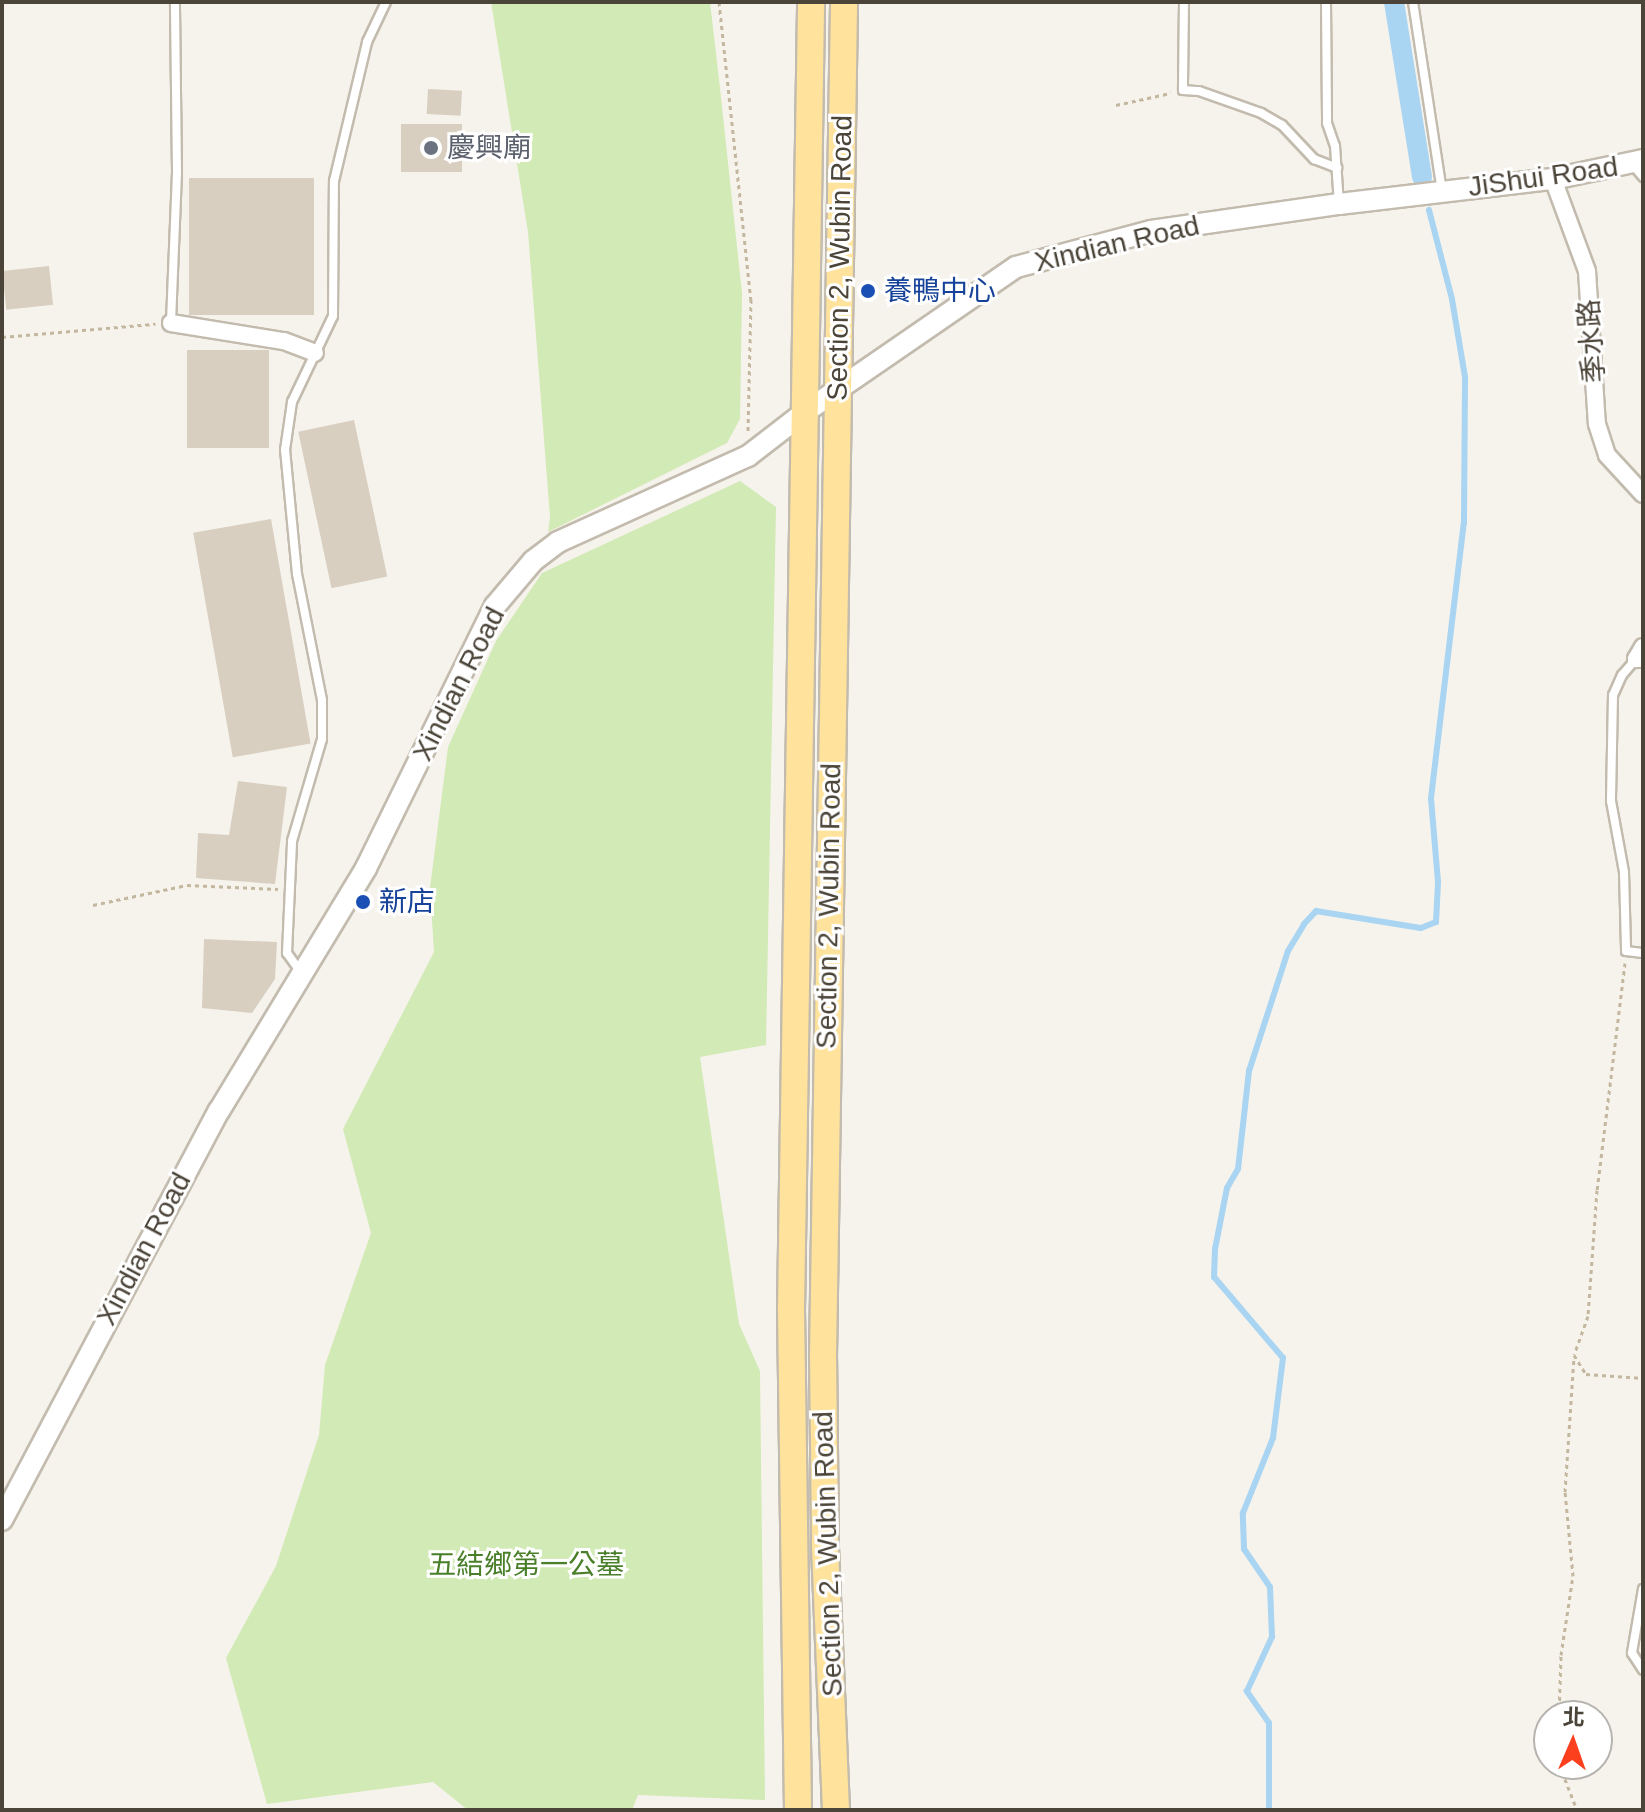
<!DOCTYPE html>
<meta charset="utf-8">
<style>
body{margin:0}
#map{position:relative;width:1645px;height:1812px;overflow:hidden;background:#f6f3ec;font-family:Arial,"Noto Sans TC",sans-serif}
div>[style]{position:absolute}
.green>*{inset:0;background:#d2eab5}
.stream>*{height:6px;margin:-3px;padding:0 3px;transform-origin:3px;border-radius:3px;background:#a9d4f2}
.canal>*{height:20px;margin:-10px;padding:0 10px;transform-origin:10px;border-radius:10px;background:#a9d4f2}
.building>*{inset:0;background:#d8cfc1;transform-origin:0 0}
.path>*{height:3px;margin-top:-1.5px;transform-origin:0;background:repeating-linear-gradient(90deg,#c4b79f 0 4px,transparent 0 8px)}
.roads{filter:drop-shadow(2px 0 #c2bbae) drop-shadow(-2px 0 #c2bbae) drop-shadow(0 2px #c2bbae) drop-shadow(0 -2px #c2bbae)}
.service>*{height:8px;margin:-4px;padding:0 4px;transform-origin:4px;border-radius:4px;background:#fff}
.minor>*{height:16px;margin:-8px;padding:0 8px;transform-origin:8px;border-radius:8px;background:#fff}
.tertiary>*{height:20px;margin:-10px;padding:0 10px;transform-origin:10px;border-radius:10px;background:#fff}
.primary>*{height:26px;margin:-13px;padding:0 13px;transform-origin:13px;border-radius:13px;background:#ffe39c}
.dots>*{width:22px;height:22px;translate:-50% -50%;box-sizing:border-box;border:4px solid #fff;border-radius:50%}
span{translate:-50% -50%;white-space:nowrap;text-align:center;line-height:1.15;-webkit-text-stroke:6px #fff;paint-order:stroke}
.worship-label{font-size:28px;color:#5b616d}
.left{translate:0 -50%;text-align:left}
.street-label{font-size:28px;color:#4b4439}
.transit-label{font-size:28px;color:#164399}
.park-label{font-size:28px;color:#4a7f2a}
.frame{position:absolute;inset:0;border:4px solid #4b4439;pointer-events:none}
.north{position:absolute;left:1533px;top:1700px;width:80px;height:80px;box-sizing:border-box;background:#fff;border:2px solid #b7b4b0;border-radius:50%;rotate:2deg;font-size:22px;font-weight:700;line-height:32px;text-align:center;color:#4b4439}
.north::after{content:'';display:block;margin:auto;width:28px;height:36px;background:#fc3f1d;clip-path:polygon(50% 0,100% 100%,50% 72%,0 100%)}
</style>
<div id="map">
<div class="green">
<i style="clip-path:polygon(491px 2px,710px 2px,720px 88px,742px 293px,740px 419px,727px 443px,548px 532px,550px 517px,528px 232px)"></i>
<i style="clip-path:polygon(740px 481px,776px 507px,766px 1045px,700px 1057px,739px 1324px,760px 1371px,765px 1800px,638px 1795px,632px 1810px,468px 1810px,433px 1782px,267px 1804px,226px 1658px,276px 1566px,319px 1435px,325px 1365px,371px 1233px,343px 1129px,434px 952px,430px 888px,448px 747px,496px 641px,542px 573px)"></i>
</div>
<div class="stream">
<i style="left:1269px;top:1810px;width:87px;rotate:-90deg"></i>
<i style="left:1269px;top:1723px;width:39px;rotate:-125deg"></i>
<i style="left:1247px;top:1691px;width:60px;rotate:-65.2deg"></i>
<i style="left:1272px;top:1637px;width:50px;rotate:-92.3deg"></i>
<i style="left:1270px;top:1587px;width:46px;rotate:-124.4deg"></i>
<i style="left:1244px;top:1549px;width:36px;rotate:-92deg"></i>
<i style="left:1243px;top:1513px;width:81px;rotate:-68.2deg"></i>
<i style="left:1273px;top:1438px;width:81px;rotate:-82.9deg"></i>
<i style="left:1283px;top:1358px;width:106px;rotate:-130.4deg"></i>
<i style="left:1214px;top:1277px;width:28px;rotate:-88deg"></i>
<i style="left:1215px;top:1249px;width:62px;rotate:-78.9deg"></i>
<i style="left:1227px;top:1188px;width:22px;rotate:-60deg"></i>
<i style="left:1238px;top:1169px;width:99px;rotate:-83.6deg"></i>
<i style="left:1249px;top:1071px;width:126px;rotate:-72deg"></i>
<i style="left:1288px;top:951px;width:31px;rotate:-59deg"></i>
<i style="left:1304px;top:924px;width:18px;rotate:-47deg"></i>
<i style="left:1316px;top:911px;width:106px;rotate:9.2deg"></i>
<i style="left:1421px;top:928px;width:16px;rotate:-22deg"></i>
<i style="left:1436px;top:922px;width:40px;rotate:-87.1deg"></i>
<i style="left:1438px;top:882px;width:84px;rotate:-94.8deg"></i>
<i style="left:1431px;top:798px;width:277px;rotate:-83.2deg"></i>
<i style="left:1464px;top:523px;width:146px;rotate:-89.6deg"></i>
<i style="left:1465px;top:377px;width:79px;rotate:-99.5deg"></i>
<i style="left:1452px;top:299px;width:92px;rotate:-104.5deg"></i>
</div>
<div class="canal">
<i style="left:1394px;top:2px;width:177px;rotate:80.9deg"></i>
</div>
<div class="building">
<i style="left:428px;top:89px;width:34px;height:25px;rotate:3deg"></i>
<i style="left:401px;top:124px;width:61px;height:48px"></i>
<i style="left:189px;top:178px;width:125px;height:137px"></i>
<i style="left:49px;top:266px;width:39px;height:47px;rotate:84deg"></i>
<i style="left:187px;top:350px;width:82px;height:98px"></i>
<i style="left:354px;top:420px;width:160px;height:57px;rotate:78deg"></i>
<i style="left:271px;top:519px;width:228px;height:79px;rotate:80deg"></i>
<i style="clip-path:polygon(238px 781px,287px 787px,275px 884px,196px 878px,198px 833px,229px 835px)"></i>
<i style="clip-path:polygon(204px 939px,277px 942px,275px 979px,252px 1013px,202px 1008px)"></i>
</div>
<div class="path">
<i style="left:719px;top:2px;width:299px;rotate:83.9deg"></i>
<i style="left:751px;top:299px;width:133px;rotate:91.3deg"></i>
<i style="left:1116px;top:105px;width:56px;rotate:-12.3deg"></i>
<i style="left:2px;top:337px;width:154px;rotate:-4.9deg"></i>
<i style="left:93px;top:905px;width:96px;rotate:-12deg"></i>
<i style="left:187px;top:885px;width:91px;rotate:2.5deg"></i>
<i style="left:1625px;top:963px;width:229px;rotate:97deg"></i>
<i style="left:1597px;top:1190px;width:126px;rotate:94.1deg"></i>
<i style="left:1588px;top:1316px;width:41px;rotate:109.7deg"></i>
<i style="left:1574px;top:1355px;width:22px;rotate:58deg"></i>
<i style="left:1586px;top:1374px;width:57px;rotate:4deg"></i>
<i style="left:1559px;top:1716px;width:61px;rotate:-88.1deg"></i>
<i style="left:1561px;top:1655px;width:80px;rotate:-81.4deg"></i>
<i style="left:1573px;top:1576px;width:84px;rotate:-95.4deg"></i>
<i style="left:1565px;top:1492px;width:135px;rotate:-86.2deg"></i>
<i style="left:1559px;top:1764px;width:49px;rotate:68.6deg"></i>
</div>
<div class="roads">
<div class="service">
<i style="left:1184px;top:2px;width:88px;rotate:90.7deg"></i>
<i style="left:1183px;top:90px;width:16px;rotate:4deg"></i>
<i style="left:1199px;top:91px;width:66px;rotate:19.5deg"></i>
<i style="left:1261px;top:113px;width:24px;rotate:30deg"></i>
<i style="left:1282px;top:125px;width:47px;rotate:46.7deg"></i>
<i style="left:1314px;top:159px;width:25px;rotate:21deg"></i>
<i style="left:1326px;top:2px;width:121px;rotate:89.5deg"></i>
<i style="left:1327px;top:123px;width:24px;rotate:71deg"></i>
<i style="left:1335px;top:146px;width:58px;rotate:86.1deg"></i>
<i style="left:1413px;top:2px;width:191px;rotate:81.3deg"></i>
<i style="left:1633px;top:165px;width:16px;rotate:50deg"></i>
<i style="left:171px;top:322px;width:150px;rotate:-87.7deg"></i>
<i style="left:177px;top:172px;width:170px;rotate:-90.7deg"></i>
<i style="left:1636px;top:659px;width:21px;rotate:131deg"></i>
<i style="left:1622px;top:675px;width:22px;rotate:114deg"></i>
<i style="left:1613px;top:695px;width:106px;rotate:91.1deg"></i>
<i style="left:1611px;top:801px;width:72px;rotate:79.6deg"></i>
<i style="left:1624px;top:872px;width:79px;rotate:88.5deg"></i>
<i style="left:1626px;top:951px;width:17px;rotate:7deg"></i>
<i style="left:300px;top:971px;width:22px;rotate:-126deg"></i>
<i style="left:287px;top:953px;width:112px;rotate:-87.4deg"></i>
<i style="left:292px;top:841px;width:106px;rotate:-73.6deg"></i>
<i style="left:322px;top:739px;width:39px;rotate:-90deg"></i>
<i style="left:322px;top:700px;width:128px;rotate:-101.2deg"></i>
<i style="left:297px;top:574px;width:125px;rotate:-95.5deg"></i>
<i style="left:285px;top:450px;width:49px;rotate:-81.7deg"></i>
<i style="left:292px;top:402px;width:95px;rotate:-64.5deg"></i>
<i style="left:333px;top:316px;width:135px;rotate:-89.6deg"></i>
<i style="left:334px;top:181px;width:143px;rotate:-76.6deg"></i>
<i style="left:367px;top:42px;width:44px;rotate:-64.6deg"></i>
<i style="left:1643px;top:1589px;width:65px;rotate:99.8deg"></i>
<i style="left:1632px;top:1653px;width:20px;rotate:57deg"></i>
</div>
<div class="minor">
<i style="left:1553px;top:179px;width:98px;rotate:69.7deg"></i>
<i style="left:1587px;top:271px;width:153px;rotate:86.3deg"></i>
<i style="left:1597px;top:424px;width:33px;rotate:72deg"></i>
<i style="left:1607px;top:455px;width:53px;rotate:47.3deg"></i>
<i style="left:171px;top:323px;width:114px;rotate:9.1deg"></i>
<i style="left:284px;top:341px;width:33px;rotate:21deg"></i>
<i style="left:1643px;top:647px;width:14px;rotate:120deg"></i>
<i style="left:1636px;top:659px;width:7px"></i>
</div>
<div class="tertiary">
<i style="left:2px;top:1520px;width:463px;rotate:-62.1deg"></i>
<i style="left:219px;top:1111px;width:284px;rotate:-58.8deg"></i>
<i style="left:366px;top:868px;width:292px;rotate:-63.8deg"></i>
<i style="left:495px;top:606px;width:59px;rotate:-49.8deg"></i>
<i style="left:533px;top:561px;width:31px;rotate:-37deg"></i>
<i style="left:558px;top:542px;width:209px;rotate:-24.4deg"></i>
<i style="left:748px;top:456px;width:72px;rotate:-37.7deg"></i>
<i style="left:805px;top:412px;width:256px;rotate:-34.5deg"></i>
<i style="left:1016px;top:267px;width:140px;rotate:-14.9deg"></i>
<i style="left:1151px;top:231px;width:190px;rotate:-8.2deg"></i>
<i style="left:1339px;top:204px;width:215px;rotate:-6.7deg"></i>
<i style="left:1553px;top:179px;width:92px;rotate:-11.9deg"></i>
</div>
<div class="primary">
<i style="left:798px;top:1810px;width:500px;rotate:-90.8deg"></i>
<i style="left:791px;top:1310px;width:1308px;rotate:-89.12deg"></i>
<i style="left:836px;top:1810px;width:268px;rotate:-92.4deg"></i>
<i style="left:825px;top:1542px;width:185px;rotate:-90.6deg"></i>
<i style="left:823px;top:1357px;width:1355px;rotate:-89.11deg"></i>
</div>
</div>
<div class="dots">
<i style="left:431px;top:148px;background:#6b7280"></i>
<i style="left:868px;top:291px;background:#1a4fb4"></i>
<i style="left:363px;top:902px;background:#1a4fb4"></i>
</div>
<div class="worship-label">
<span class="left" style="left:447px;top:148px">慶興廟</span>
</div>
<div class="street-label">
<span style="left:1543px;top:177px;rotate:-8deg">JiShui Road</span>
<span style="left:1117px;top:244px;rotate:-13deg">Xindian Road</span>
<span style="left:840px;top:258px;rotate:-89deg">Section 2, Wubin Road</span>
<span style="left:1592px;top:341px;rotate:-94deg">季水路</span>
<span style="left:459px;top:684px;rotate:-63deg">Xindian Road</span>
<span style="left:829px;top:906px;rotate:-89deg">Section 2, Wubin Road</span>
<span style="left:144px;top:1249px;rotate:-62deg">Xindian Road</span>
<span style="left:828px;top:1554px;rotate:-92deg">Section 2, Wubin Road</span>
</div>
<div class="transit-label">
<span class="left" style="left:884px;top:291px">養鴨中心</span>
<span class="left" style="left:379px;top:902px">新店</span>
</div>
<div class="park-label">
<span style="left:526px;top:1565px">五結鄉第一公墓</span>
</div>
<div class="frame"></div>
<div class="north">北</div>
</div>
